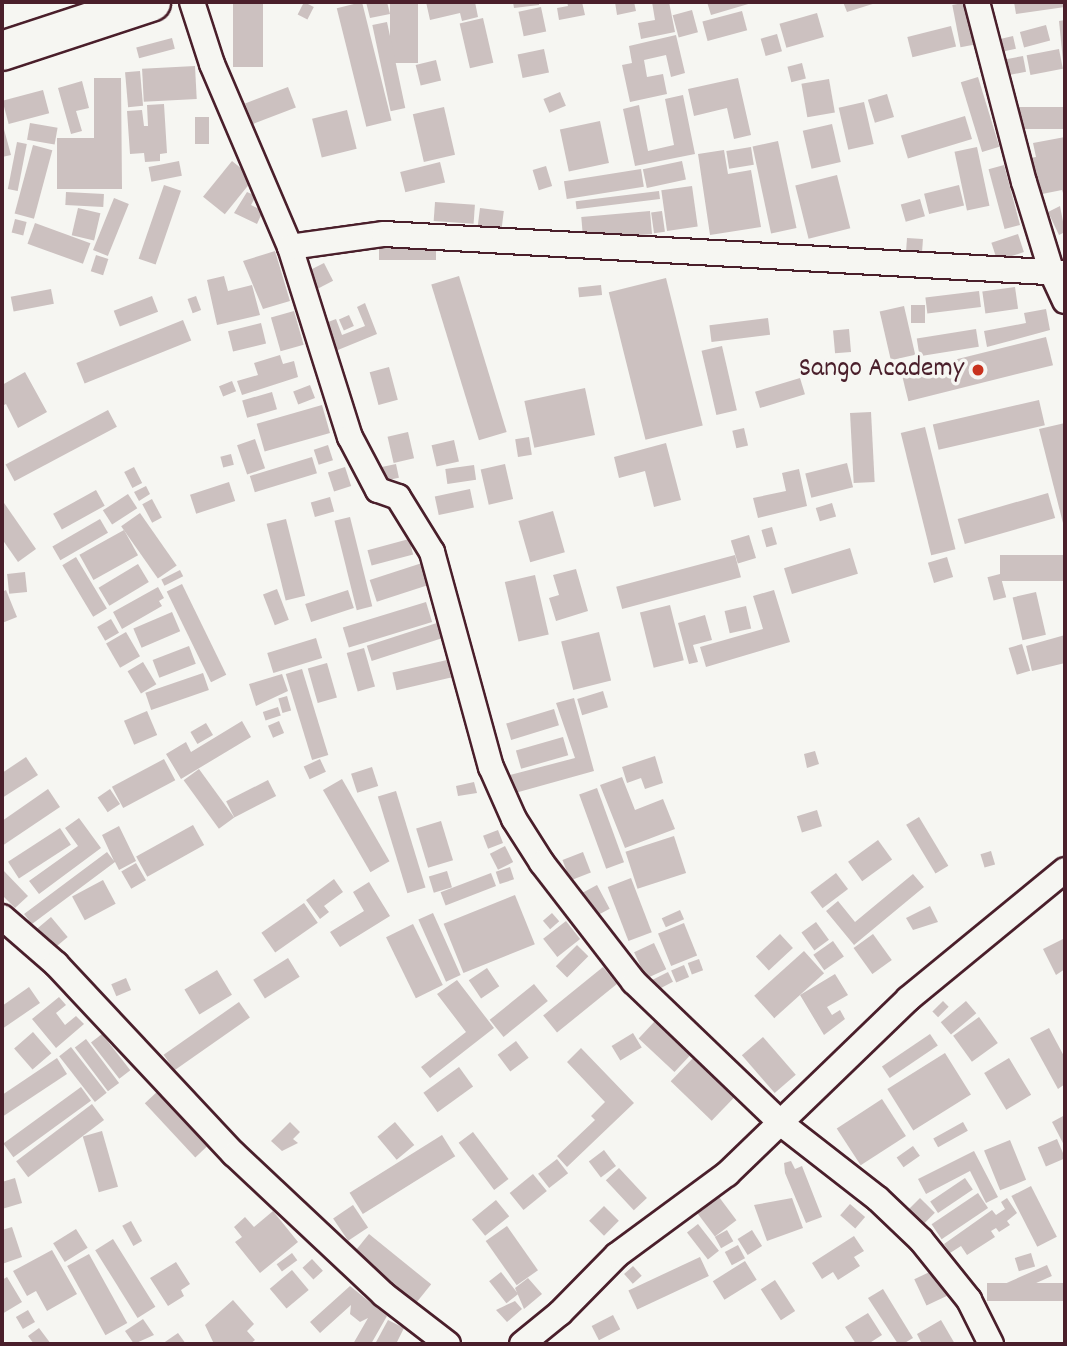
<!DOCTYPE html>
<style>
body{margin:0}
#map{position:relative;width:1067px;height:1346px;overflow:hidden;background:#f6f6f2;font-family:Dekko,sans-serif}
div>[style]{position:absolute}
.building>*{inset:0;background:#ccc1c0;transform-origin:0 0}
.roads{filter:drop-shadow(2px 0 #4a1f2b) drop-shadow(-2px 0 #4a1f2b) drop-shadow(0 2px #4a1f2b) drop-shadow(0 -2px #4a1f2b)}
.minor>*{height:24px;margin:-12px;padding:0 12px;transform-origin:12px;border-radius:12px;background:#f6f6f2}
.trunk>*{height:38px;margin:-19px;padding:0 19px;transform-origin:19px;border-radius:19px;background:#f6f6f2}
.dots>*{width:19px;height:19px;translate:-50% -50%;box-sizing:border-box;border:4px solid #f6f6f2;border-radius:50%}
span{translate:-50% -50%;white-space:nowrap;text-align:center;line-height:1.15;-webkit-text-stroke:7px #f6f6f2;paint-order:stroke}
.poi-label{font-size:28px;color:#4a1f2b}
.right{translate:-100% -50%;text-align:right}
.frame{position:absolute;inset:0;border:4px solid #4a1f2b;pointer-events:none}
</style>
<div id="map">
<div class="building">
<i style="left:233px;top:2px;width:30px;height:65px"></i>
<i style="left:304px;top:2px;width:11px;height:14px;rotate:27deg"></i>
<i style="left:362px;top:2px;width:122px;height:26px;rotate:76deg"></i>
<i style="clip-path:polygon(366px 2px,387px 2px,390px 14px,370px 18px)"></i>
<i style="left:390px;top:2px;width:28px;height:61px"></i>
<i style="clip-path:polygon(426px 2px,475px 2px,478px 17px,462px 21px,460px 13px,430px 20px)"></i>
<i style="clip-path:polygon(513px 2px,539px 2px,539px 5px,514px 8px)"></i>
<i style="clip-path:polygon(567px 2px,582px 2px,585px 15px,559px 20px,557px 8px,568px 6px)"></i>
<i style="clip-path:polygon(615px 2px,634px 2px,636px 11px,617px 15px)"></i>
<i style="clip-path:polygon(652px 2px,669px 2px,675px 32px,641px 39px,638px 23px,655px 20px)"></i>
<i style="clip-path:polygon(707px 2px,755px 2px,711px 15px)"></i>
<i style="clip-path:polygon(843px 2px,879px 2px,847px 12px)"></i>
<i style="left:968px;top:2px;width:43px;height:16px;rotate:79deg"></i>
<i style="clip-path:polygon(1014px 2px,1065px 2px,1065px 7px,1016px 14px)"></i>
<i style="left:541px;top:7px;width:25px;height:23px;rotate:78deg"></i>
<i style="left:692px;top:10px;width:23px;height:20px;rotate:75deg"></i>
<i style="left:742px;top:11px;width:20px;height:41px;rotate:75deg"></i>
<i style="left:817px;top:13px;width:25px;height:39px;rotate:74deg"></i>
<i style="left:483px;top:18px;width:46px;height:24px;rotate:77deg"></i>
<i style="clip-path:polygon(1065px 20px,1065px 60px,1063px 61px,1059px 21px)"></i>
<i style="left:387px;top:22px;width:88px;height:15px;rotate:78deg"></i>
<i style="left:1046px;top:25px;width:16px;height:27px;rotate:75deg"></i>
<i style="left:951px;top:26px;width:21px;height:45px;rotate:76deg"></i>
<i style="left:777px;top:34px;width:18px;height:17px;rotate:74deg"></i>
<i style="clip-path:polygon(676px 35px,685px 73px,671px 77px,666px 55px,644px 60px,647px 77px,663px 74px,667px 94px,630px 102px,622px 65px,632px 63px,629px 46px)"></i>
<i style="left:1013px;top:36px;width:13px;height:12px;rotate:77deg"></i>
<i style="left:172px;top:38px;width:11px;height:37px;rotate:75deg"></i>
<i style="left:544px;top:49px;width:24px;height:27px;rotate:78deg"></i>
<i style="left:1059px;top:49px;width:20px;height:33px;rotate:79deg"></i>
<i style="left:1023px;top:56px;width:16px;height:20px;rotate:79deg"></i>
<i style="left:436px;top:60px;width:21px;height:21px;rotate:76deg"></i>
<i style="left:802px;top:63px;width:16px;height:15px;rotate:76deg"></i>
<i style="left:195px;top:66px;width:33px;height:53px;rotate:87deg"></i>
<i style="left:140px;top:71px;width:35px;height:15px;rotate:85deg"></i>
<i style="left:978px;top:77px;width:73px;height:18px;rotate:73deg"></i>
<i style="clip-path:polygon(94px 78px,121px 78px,122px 189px,57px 189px,57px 138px,94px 138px)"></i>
<i style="clip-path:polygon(738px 78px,751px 135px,734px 139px,727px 108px,694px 116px,688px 89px)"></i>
<i style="left:829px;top:79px;width:34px;height:28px;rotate:80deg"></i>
<i style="clip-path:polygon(82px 81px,89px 108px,76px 111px,82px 131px,71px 134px,58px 88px)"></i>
<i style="left:288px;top:87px;width:22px;height:46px;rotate:69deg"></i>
<i style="left:43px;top:90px;width:24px;height:42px;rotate:75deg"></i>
<i style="left:560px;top:92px;width:15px;height:18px;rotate:67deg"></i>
<i style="left:887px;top:94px;width:24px;height:20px;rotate:73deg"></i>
<i style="clip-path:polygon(683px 95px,695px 154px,635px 166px,623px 109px,639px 105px,648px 151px,674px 145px,665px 99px)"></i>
<i style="left:864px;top:102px;width:43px;height:26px;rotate:77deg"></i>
<i style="clip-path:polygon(164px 104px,167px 153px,160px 154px,160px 161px,145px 162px,144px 153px,130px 154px,127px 111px,142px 110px,144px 126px,148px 126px,147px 105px)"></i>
<i style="left:444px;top:107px;width:49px;height:32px;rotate:77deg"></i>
<i style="left:1065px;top:107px;width:22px;height:50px;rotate:90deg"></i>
<i style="left:347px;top:110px;width:40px;height:36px;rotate:76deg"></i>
<i style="left:965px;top:116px;width:24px;height:67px;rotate:73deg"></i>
<i style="left:195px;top:117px;width:14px;height:27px"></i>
<i style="left:600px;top:121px;width:43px;height:41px;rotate:78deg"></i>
<i style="clip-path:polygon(2px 122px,11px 155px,2px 157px)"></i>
<i style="left:30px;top:123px;width:28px;height:17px;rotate:10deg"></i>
<i style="left:832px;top:124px;width:39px;height:30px;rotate:77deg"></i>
<i style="clip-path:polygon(1065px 137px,1065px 199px,1062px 190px,1032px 196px,1024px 159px,1036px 157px,1033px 143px)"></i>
<i style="left:778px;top:141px;width:89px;height:26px;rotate:78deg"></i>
<i style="left:17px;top:142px;width:10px;height:48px;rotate:11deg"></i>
<i style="left:33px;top:145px;width:20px;height:71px;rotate:15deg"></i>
<i style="left:751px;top:147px;width:18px;height:25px;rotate:81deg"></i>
<i style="left:977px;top:147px;width:60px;height:23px;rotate:78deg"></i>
<i style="clip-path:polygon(724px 150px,728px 174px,751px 170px,761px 227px,710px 235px,698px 154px)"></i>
<i style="left:179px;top:161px;width:15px;height:31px;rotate:79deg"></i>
<i style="left:232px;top:161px;width:28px;height:46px;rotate:39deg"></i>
<i style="left:682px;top:161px;width:19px;height:40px;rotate:78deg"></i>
<i style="left:440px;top:162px;width:21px;height:41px;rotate:76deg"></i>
<i style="left:1004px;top:165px;width:62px;height:16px;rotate:75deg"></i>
<i style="left:546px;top:166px;width:21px;height:14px;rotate:73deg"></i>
<i style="left:641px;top:169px;width:18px;height:78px;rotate:81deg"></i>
<i style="left:837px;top:175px;width:55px;height:43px;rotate:76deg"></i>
<i style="left:164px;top:185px;width:18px;height:78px;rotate:19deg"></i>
<i style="left:959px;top:185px;width:21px;height:36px;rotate:76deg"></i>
<i style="left:692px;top:186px;width:41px;height:31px;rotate:82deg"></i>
<i style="left:659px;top:191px;width:8px;height:84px;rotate:83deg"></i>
<i style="left:66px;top:192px;width:38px;height:13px;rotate:3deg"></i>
<i style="clip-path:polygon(247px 192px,256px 196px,251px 205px,263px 211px,257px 224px,234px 213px)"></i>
<i style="left:114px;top:198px;width:16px;height:56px;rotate:22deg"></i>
<i style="left:920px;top:199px;width:18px;height:20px;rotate:74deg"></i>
<i style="left:435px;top:202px;width:40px;height:19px;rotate:4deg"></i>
<i style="clip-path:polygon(1060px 206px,1065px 232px,1059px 235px,1048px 212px)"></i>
<i style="left:78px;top:208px;width:23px;height:28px;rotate:13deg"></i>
<i style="left:480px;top:208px;width:24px;height:21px;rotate:7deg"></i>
<i style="left:650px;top:211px;width:23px;height:69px;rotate:85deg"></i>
<i style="left:662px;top:211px;width:21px;height:11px;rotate:82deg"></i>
<i style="left:15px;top:219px;width:12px;height:14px;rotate:14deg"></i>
<i style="left:35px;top:223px;width:59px;height:22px;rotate:20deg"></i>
<i style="left:1018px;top:234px;width:19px;height:28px;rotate:72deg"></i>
<i style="left:907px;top:238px;width:16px;height:18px;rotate:4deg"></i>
<i style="left:436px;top:244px;width:16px;height:57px;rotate:90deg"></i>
<i style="clip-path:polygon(275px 251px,290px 301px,263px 309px,243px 261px)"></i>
<i style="left:96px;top:255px;width:13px;height:17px;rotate:18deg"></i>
<i style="left:324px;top:263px;width:20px;height:20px;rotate:63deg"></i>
<i style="clip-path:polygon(224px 276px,228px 291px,252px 285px,260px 315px,217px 325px,207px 280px)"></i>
<i style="left:459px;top:276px;width:163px;height:29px;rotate:73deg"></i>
<i style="left:666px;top:278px;width:152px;height:59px;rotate:76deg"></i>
<i style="left:601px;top:285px;width:10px;height:23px;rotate:84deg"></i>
<i style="left:1015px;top:287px;width:22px;height:33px;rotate:82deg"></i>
<i style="left:51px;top:289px;width:15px;height:41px;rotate:79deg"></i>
<i style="left:979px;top:291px;width:16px;height:54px;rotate:83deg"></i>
<i style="left:152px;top:296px;width:17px;height:41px;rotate:69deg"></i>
<i style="left:196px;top:296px;width:15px;height:9px;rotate:70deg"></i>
<i style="clip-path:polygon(365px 303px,377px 334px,333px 352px,323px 324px,336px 319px,342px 335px,365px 326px,357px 307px)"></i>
<i style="left:911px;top:305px;width:14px;height:18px"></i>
<i style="left:904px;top:306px;width:50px;height:25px;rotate:77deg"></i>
<i style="clip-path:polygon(1046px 309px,1050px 330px,987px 347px,984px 331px,1026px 323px,1024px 313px)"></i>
<i style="left:294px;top:311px;width:35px;height:24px;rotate:74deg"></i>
<i style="left:349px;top:315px;width:12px;height:11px;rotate:66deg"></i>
<i style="left:768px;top:318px;width:17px;height:59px;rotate:83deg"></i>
<i style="left:183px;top:320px;width:22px;height:115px;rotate:68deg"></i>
<i style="left:261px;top:323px;width:21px;height:34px;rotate:76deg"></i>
<i style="left:849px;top:329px;width:23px;height:16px;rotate:85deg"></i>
<i style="left:976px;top:329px;width:18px;height:60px;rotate:81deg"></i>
<i style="left:1046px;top:337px;width:29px;height:149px;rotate:76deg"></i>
<i style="left:722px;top:346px;width:66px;height:21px;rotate:77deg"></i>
<i style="clip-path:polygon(280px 355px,283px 364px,294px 361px,298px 377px,242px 395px,237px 381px,258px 375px,254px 363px)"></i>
<i style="left:389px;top:367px;width:34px;height:20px;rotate:75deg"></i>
<i style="clip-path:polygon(25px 372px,47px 412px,18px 428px,6px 404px,2px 406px,2px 385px)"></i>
<i style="left:800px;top:378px;width:17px;height:47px;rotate:73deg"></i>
<i style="left:232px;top:381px;width:11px;height:14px;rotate:68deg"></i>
<i style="left:310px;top:385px;width:14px;height:18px;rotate:69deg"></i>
<i style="left:585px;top:388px;width:48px;height:62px;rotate:78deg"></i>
<i style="left:272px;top:392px;width:18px;height:31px;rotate:74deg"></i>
<i style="left:1039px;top:400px;width:26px;height:109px;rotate:77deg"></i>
<i style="left:322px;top:405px;width:29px;height:68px;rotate:74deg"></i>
<i style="left:108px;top:410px;width:19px;height:116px;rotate:62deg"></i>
<i style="left:871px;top:412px;width:70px;height:21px;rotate:87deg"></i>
<i style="clip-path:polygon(1065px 423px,1065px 527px,1064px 527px,1039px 429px)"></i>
<i style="left:925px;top:427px;width:126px;height:25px;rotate:76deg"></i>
<i style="left:744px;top:428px;width:18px;height:12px;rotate:77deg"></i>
<i style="left:408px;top:432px;width:27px;height:21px;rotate:77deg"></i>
<i style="left:529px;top:437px;width:18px;height:14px;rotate:81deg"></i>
<i style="left:255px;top:439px;width:31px;height:19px;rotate:71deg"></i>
<i style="left:454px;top:440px;width:22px;height:23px;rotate:77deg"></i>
<i style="clip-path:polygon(666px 443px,681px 500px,654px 507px,645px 471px,619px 478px,614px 457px)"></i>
<i style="left:328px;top:445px;width:16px;height:15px;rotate:72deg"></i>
<i style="left:231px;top:454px;width:11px;height:11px;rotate:75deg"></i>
<i style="left:312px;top:457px;width:17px;height:65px;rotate:73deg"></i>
<i style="left:847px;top:463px;width:25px;height:43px;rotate:76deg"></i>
<i style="left:396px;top:464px;width:14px;height:23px;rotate:78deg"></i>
<i style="left:505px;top:464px;width:36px;height:25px;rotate:77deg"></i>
<i style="left:474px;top:465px;width:15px;height:29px;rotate:82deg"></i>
<i style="left:134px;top:467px;width:18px;height:11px;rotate:63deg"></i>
<i style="left:345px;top:467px;width:20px;height:18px;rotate:72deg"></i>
<i style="clip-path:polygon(799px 469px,807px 506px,758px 518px,753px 498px,786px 491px,782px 473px)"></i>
<i style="left:229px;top:482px;width:20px;height:41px;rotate:72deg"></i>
<i style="clip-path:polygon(146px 486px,150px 494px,139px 501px,134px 492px)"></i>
<i style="left:470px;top:489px;width:19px;height:36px;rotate:78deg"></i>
<i style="left:96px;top:490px;width:18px;height:49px;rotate:61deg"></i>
<i style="left:1048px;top:493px;width:26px;height:94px;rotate:74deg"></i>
<i style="left:128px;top:494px;width:17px;height:30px;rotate:57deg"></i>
<i style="left:330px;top:497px;width:15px;height:20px;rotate:74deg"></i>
<i style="left:152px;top:499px;width:21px;height:11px;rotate:62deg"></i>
<i style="clip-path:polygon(2px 500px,36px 549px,18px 562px,2px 539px)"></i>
<i style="left:832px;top:503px;width:14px;height:17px;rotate:73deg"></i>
<i style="left:553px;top:511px;width:43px;height:36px;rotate:74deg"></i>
<i style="left:140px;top:513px;width:64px;height:23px;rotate:55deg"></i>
<i style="left:350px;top:517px;width:92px;height:16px;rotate:76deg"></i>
<i style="left:100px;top:519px;width:16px;height:55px;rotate:60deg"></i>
<i style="left:286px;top:519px;width:79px;height:20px;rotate:76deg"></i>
<i style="left:772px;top:527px;width:18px;height:11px;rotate:74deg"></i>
<i style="left:124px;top:530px;width:29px;height:51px;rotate:61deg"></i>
<i style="left:749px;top:535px;width:24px;height:19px;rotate:73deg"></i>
<i style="left:409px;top:539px;width:16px;height:43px;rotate:75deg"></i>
<i style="left:850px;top:548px;width:27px;height:69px;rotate:73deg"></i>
<i style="left:735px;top:555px;width:23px;height:123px;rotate:75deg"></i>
<i style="left:1065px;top:555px;width:26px;height:65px;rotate:90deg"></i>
<i style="left:76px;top:557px;width:60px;height:16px;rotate:59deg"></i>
<i style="left:947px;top:557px;width:21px;height:20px;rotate:73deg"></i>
<i style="left:422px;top:563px;width:23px;height:55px;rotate:72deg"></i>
<i style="left:138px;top:564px;width:21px;height:46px;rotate:59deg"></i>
<i style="clip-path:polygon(576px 569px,588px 611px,556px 621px,549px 598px,559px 595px,553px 575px)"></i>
<i style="left:180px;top:570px;width:7px;height:21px;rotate:63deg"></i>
<i style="left:25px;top:572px;width:20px;height:18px;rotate:84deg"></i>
<i style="left:1000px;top:574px;width:24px;height:13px;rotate:75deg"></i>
<i style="left:535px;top:575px;width:61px;height:31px;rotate:77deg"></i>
<i style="left:182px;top:584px;width:101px;height:17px;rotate:64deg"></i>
<i style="clip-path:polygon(158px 587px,164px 598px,159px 601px,162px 606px,122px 629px,113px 612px)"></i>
<i style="left:277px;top:589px;width:33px;height:15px;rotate:69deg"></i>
<i style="clip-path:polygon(6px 590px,17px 617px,2px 623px,2px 592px)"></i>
<i style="left:348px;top:590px;width:19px;height:45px;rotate:72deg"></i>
<i style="clip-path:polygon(774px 590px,790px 642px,706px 667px,700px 647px,763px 629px,753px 596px)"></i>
<i style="left:1036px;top:592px;width:44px;height:24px;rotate:77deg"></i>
<i style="left:426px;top:602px;width:21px;height:87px;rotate:73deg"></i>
<i style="left:670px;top:605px;width:57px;height:31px;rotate:76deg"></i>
<i style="left:746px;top:606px;width:23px;height:22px;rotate:77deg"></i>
<i style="left:172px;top:612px;width:21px;height:42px;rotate:67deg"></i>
<i style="clip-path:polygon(705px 615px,712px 640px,693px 645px,698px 662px,689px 664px,678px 623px)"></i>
<i style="left:111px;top:619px;width:16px;height:16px;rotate:60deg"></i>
<i style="left:440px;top:622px;width:16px;height:77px;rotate:72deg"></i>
<i style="left:126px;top:632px;width:28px;height:23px;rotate:60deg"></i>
<i style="left:599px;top:632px;width:50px;height:39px;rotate:76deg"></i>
<i style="clip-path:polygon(1065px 635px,1065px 663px,1032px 671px,1026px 646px)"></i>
<i style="left:316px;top:638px;width:21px;height:51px;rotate:73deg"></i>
<i style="left:1022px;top:644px;width:28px;height:14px;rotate:73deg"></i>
<i style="left:189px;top:646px;width:19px;height:39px;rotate:69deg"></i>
<i style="left:364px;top:648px;width:40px;height:18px;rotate:74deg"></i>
<i style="left:447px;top:660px;width:18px;height:56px;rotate:77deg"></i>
<i style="left:143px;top:662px;width:26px;height:18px;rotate:59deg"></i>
<i style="left:327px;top:663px;width:36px;height:20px;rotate:74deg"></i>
<i style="left:302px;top:669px;width:90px;height:17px;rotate:73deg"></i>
<i style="left:203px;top:673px;width:18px;height:61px;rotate:71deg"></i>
<i style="clip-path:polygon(282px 674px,288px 691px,256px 706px,249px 684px)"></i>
<i style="left:603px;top:691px;width:17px;height:27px;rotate:73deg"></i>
<i style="left:287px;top:696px;width:15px;height:9px;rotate:74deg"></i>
<i style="clip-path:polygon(574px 698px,594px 771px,515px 793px,510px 775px,575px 758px,556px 703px)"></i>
<i style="left:278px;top:707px;width:9px;height:16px;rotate:72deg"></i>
<i style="left:554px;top:709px;width:17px;height:50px;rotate:73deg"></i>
<i style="left:147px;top:711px;width:26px;height:25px;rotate:67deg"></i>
<i style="clip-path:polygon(242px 721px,251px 737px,181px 779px,166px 754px,186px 742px,191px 752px)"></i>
<i style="left:279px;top:721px;width:13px;height:12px;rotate:67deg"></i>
<i style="left:206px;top:723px;width:14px;height:18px;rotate:60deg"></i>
<i style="left:563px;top:737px;width:19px;height:49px;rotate:74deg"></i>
<i style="clip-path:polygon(815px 751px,819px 764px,807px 768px,804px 754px)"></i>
<i style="clip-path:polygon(655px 756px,663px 783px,645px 789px,641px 778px,627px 783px,622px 767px)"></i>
<i style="clip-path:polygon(26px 757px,38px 775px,2px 798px,2px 773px)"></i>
<i style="left:164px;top:759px;width:24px;height:59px;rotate:62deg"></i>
<i style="left:320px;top:759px;width:14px;height:18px;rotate:65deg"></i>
<i style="left:372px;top:767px;width:20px;height:22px;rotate:72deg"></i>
<i style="left:199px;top:769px;width:60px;height:19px;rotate:54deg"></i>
<i style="clip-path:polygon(622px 777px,635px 810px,663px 799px,675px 829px,625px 848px,600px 785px)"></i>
<i style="left:342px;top:779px;width:95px;height:22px;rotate:60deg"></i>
<i style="left:268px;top:780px;width:18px;height:47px;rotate:63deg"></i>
<i style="clip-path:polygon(474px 782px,477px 793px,458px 796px,456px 786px)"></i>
<i style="left:597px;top:788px;width:79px;height:19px;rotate:70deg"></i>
<i style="clip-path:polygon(48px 789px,60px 807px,2px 846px,2px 821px)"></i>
<i style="left:110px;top:789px;width:18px;height:15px;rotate:56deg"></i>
<i style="left:396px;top:791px;width:101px;height:19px;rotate:73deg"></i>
<i style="left:817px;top:810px;width:17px;height:21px;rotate:73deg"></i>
<i style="left:919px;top:817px;width:57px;height:15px;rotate:59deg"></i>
<i style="clip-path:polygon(79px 818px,101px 848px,39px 894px,29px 881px,78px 846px,65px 828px)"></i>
<i style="left:441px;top:821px;width:41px;height:26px;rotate:73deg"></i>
<i style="left:193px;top:825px;width:23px;height:65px;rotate:61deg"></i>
<i style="clip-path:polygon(119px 826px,136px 861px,119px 870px,115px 862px,32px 924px,24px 914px,107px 852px,114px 861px,102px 835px)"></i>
<i style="left:60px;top:828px;width:20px;height:62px;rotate:57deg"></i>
<i style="left:498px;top:830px;width:14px;height:16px;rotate:69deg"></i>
<i style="left:674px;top:836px;width:39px;height:51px;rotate:72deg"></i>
<i style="left:878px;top:840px;width:24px;height:37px;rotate:54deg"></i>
<i style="left:505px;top:846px;width:18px;height:17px;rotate:63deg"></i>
<i style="left:991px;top:851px;width:14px;height:11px;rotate:73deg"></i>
<i style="left:583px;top:852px;width:22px;height:22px;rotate:69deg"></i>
<i style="left:136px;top:863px;width:20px;height:17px;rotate:60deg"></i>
<i style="left:510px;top:867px;width:13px;height:15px;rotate:72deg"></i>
<i style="clip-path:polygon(2px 869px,28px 896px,15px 908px,2px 895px)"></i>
<i style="left:447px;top:871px;width:17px;height:19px;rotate:73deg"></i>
<i style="left:491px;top:873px;width:14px;height:54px;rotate:69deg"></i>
<i style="left:836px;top:873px;width:20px;height:32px;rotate:53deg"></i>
<i style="clip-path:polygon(913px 874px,924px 887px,854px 945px,826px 911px,838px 901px,855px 922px)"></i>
<i style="left:631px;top:878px;width:58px;height:25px;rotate:69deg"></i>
<i style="clip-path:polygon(334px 879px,343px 892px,324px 906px,329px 912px,320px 919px,306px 900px)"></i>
<i style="left:103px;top:880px;width:27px;height:35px;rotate:62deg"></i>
<i style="clip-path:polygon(369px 882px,390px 916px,340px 947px,330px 932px,364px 911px,353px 892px)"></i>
<i style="left:597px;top:885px;width:27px;height:19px;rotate:62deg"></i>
<i style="left:515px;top:895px;width:53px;height:77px;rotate:68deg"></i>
<i style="left:304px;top:903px;width:24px;height:52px;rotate:55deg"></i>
<i style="clip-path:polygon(930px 906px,938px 922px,913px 930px,906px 918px)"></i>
<i style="left:680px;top:910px;width:10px;height:20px;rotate:66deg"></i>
<i style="left:433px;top:913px;width:68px;height:16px;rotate:66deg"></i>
<i style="left:552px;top:913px;width:11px;height:12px;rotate:49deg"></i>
<i style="left:51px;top:917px;width:26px;height:19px;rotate:50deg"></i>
<i style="left:566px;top:921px;width:23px;height:29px;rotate:52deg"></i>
<i style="left:816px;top:922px;width:22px;height:18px;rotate:54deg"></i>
<i style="left:684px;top:923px;width:35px;height:28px;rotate:68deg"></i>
<i style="left:413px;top:924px;width:68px;height:30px;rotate:64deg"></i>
<i style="left:780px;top:934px;width:19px;height:33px;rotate:47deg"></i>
<i style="left:873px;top:934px;width:32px;height:24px;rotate:54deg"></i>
<i style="clip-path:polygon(1063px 939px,1065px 969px,1056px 975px,1043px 949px)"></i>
<i style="left:833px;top:941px;width:19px;height:24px;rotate:55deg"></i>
<i style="left:654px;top:943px;width:29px;height:22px;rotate:65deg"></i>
<i style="left:577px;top:945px;width:16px;height:30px;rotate:45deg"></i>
<i style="left:804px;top:951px;width:30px;height:67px;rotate:48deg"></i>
<i style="left:288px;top:958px;width:22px;height:41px;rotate:58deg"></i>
<i style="left:699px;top:959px;width:12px;height:12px;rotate:70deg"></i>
<i style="left:684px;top:965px;width:13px;height:14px;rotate:67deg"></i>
<i style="left:603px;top:967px;width:22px;height:77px;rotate:51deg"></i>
<i style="left:487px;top:968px;width:22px;height:22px;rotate:56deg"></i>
<i style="left:217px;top:970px;width:29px;height:38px;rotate:59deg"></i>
<i style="left:668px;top:972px;width:11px;height:20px;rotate:63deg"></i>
<i style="clip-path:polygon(835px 974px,848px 995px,827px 1007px,832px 1015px,840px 1010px,845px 1019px,824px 1035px,800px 995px)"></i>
<i style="left:126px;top:978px;width:13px;height:16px;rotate:67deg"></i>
<i style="clip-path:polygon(457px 980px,494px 1028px,430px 1078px,421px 1067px,466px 1032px,437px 994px)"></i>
<i style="left:534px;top:984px;width:22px;height:57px;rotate:51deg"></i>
<i style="clip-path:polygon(29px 987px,40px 1003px,2px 1029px,2px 1006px)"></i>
<i style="clip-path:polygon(59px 997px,66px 1005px,56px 1013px,65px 1025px,76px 1016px,84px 1024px,56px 1048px,32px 1019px)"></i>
<i style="left:943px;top:1001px;width:8px;height:15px;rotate:45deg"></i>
<i style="left:966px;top:1001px;width:16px;height:33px;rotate:50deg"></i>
<i style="left:239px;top:1002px;width:19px;height:92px;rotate:55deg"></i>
<i style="left:979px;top:1017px;width:32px;height:32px;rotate:54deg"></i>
<i style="left:655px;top:1021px;width:49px;height:24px;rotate:43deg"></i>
<i style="clip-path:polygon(1049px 1028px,1065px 1058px,1065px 1084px,1058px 1089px,1030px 1038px)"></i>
<i style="left:33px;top:1032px;width:28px;height:25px;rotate:49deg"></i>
<i style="left:633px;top:1033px;width:17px;height:25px;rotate:59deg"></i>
<i style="left:102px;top:1034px;width:46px;height:14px;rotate:52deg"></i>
<i style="left:930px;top:1034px;width:14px;height:58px;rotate:56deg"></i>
<i style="left:763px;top:1037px;width:50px;height:28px;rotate:49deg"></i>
<i style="left:86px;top:1039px;width:55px;height:14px;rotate:53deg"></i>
<i style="left:516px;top:1041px;width:21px;height:23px;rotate:53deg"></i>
<i style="left:71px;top:1047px;width:58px;height:15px;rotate:52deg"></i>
<i style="clip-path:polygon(581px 1048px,634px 1103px,567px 1167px,557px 1156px,595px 1120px,591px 1116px,605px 1102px,567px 1062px)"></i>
<i style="left:945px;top:1053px;width:49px;height:68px;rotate:58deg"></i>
<i style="left:695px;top:1056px;width:57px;height:35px;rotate:44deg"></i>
<i style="clip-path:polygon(57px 1058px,67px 1074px,2px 1117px,2px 1095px)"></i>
<i style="left:1009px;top:1058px;width:43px;height:29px;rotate:59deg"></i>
<i style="left:459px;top:1067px;width:24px;height:44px;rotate:54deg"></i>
<i style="left:81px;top:1087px;width:17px;height:96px;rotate:54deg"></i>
<i style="left:158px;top:1091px;width:74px;height:18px;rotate:47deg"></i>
<i style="left:882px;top:1099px;width:44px;height:54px;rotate:57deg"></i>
<i style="left:92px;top:1104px;width:20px;height:95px;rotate:53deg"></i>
<i style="clip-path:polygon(1065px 1115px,1065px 1147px,1052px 1122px)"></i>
<i style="clip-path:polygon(290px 1122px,300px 1132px,293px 1139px,298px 1143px,282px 1151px,271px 1141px)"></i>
<i style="left:395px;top:1122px;width:30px;height:23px;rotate:50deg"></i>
<i style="left:963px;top:1122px;width:10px;height:34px;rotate:61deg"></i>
<i style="left:102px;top:1131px;width:58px;height:20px;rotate:74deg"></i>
<i style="left:473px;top:1132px;width:59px;height:18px;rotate:53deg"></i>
<i style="left:442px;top:1135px;width:25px;height:109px;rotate:58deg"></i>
<i style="left:1057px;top:1139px;width:21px;height:21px;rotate:67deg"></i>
<i style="left:1010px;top:1140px;width:43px;height:28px;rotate:68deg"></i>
<i style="left:913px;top:1146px;width:12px;height:20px;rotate:55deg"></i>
<i style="left:604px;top:1150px;width:20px;height:19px;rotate:53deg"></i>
<i style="clip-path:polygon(974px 1151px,998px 1197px,986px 1203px,970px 1171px,926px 1194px,918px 1179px)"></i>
<i style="left:557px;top:1159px;width:18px;height:24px;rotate:52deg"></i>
<i style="clip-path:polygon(791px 1161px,795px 1169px,802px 1166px,822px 1217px,806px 1223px,785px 1173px,784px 1163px)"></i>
<i style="left:619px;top:1168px;width:41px;height:18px;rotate:47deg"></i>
<i style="left:533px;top:1174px;width:22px;height:30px;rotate:51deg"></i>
<i style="clip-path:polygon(15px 1178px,22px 1203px,2px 1209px,2px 1182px)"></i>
<i style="left:965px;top:1178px;width:14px;height:42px;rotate:56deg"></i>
<i style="left:1031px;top:1186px;width:57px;height:22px;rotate:63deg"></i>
<i style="left:716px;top:1193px;width:34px;height:27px;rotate:53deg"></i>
<i style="left:978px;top:1193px;width:18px;height:56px;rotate:56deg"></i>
<i style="clip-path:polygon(792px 1198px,803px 1228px,767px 1241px,754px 1205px)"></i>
<i style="left:920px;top:1198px;width:21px;height:18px;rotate:45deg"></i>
<i style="clip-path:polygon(1007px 1198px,1017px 1213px,1007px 1221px,1010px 1225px,999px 1232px,996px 1228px,991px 1231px,995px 1237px,967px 1255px,961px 1246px,950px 1253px,944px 1244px,992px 1210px,996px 1215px,1005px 1209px,1001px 1202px)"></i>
<i style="left:496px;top:1200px;width:21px;height:31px;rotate:51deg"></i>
<i style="left:850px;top:1204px;width:20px;height:15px;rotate:41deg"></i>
<i style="left:353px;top:1205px;width:27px;height:24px;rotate:56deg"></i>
<i style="left:604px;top:1206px;width:21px;height:21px;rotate:45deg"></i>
<i style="clip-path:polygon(273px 1211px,298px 1242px,260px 1273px,235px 1242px,242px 1237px,234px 1227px,245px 1217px,254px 1227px)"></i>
<i style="left:131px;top:1221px;width:23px;height:10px;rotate:61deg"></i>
<i style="left:698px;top:1224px;width:34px;height:14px;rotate:52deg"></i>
<i style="left:507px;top:1226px;width:54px;height:26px;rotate:55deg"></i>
<i style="clip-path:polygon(12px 1227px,22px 1257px,2px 1264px,2px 1230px)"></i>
<i style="left:76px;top:1229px;width:22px;height:27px;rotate:58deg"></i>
<i style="left:727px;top:1230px;width:13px;height:14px;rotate:61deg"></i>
<i style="left:752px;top:1230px;width:19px;height:17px;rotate:58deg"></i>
<i style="left:369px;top:1234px;width:80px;height:26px;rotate:39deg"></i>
<i style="clip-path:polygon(854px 1236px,864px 1251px,854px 1257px,860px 1266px,838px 1280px,833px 1272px,822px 1279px,812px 1263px)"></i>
<i style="left:113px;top:1239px;width:80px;height:21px;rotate:58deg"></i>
<i style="left:738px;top:1245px;width:15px;height:15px;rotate:62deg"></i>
<i style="clip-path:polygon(52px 1250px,77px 1294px,47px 1311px,36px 1291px,27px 1296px,13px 1271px)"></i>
<i style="left:292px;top:1253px;width:9px;height:19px;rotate:54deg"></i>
<i style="left:1031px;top:1253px;width:14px;height:17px;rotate:73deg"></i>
<i style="left:89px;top:1254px;width:79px;height:25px;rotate:61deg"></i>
<i style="left:700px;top:1257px;width:21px;height:79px;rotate:65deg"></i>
<i style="left:312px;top:1259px;width:16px;height:13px;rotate:47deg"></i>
<i style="left:745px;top:1261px;width:22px;height:38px;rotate:58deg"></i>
<i style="clip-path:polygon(176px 1262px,190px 1284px,181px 1290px,184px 1296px,168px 1306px,150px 1278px)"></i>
<i style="left:1047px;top:1265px;width:12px;height:46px;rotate:66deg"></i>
<i style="left:633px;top:1266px;width:13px;height:12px;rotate:48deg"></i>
<i style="left:936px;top:1269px;width:29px;height:24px;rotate:65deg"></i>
<i style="left:292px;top:1270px;width:26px;height:29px;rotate:50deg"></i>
<i style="left:501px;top:1272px;width:28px;height:15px;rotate:52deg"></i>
<i style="clip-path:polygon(7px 1277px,22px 1302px,2px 1314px,2px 1280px)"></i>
<i style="clip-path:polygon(528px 1278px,542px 1294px,524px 1309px,515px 1288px)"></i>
<i style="left:775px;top:1280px;width:37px;height:17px;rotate:57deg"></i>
<i style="left:1065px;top:1283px;width:18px;height:78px;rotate:90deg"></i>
<i style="clip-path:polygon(350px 1286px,387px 1316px,371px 1344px,353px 1344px,368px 1318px,360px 1322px,350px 1314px,351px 1305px,320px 1333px,310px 1322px)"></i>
<i style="clip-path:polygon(883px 1289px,913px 1338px,903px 1344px,898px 1344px,868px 1298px)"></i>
<i style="clip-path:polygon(233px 1300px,254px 1324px,247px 1331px,255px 1340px,250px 1344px,214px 1344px,205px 1325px)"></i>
<i style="clip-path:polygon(515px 1301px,522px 1309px,507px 1322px,496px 1310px)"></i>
<i style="left:28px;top:1310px;width:14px;height:14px;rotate:60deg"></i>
<i style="clip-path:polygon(868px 1313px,882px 1335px,868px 1344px,856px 1344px,845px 1327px)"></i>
<i style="left:613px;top:1315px;width:16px;height:24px;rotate:63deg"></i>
<i style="clip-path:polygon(143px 1319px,154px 1335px,134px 1344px,125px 1331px)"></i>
<i style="clip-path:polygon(388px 1320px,404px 1328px,396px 1344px,375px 1344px)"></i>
<i style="clip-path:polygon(941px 1320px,955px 1344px,922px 1344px,917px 1334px)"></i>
<i style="clip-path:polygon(39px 1328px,51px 1344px,34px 1344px,28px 1336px)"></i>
<i style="clip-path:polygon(178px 1333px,186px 1344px,162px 1344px)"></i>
</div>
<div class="roads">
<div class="minor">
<i style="left:192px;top:2px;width:65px;rotate:72.1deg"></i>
<i style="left:212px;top:64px;width:199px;rotate:66.9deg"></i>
<i style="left:290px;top:247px;width:199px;rotate:72.5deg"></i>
<i style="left:350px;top:437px;width:60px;rotate:62.2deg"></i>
<i style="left:378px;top:490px;width:21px;rotate:19deg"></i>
<i style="left:398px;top:497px;width:65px;rotate:58.3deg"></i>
<i style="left:432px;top:552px;width:223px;rotate:74.7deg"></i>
<i style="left:491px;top:767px;width:57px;rotate:66.1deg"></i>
<i style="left:514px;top:819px;width:52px;rotate:57.5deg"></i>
<i style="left:542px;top:863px;width:150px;rotate:52.3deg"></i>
<i style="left:634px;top:982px;width:207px;rotate:43.8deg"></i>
<i style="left:783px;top:1125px;width:120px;rotate:37.9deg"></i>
<i style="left:878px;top:1199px;width:59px;rotate:43.6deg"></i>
<i style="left:921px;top:1240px;width:77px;rotate:51.3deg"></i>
<i style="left:969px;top:1300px;width:49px;rotate:63.4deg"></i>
<i style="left:977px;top:2px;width:186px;rotate:75.4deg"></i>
<i style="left:1024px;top:182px;width:95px;rotate:72.9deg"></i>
<i style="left:1052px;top:273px;width:31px;rotate:65deg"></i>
<i style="left:290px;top:247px;width:95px;rotate:-7.9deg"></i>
<i style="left:384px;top:234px;width:682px;rotate:3.28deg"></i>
<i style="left:2px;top:917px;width:72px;rotate:41deg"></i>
<i style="left:56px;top:964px;width:260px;rotate:46.9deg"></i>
<i style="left:234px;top:1154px;width:204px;rotate:43.2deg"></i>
<i style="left:383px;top:1294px;width:82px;rotate:37.6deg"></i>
<i style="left:522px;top:1344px;width:49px;rotate:-39.2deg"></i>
<i style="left:560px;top:1313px;width:81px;rotate:-45.5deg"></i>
<i style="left:617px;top:1255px;width:137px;rotate:-36.4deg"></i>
<i style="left:727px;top:1174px;width:252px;rotate:-44deg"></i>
<i style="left:908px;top:999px;width:203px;rotate:-39.4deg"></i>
</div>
<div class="trunk">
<i style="left:2px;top:51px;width:157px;rotate:-18.2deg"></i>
</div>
</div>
<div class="dots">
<i style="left:978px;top:370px;background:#c8321e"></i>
</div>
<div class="poi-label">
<span class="right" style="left:964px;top:370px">Sango Academy</span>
</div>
<div class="frame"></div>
</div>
